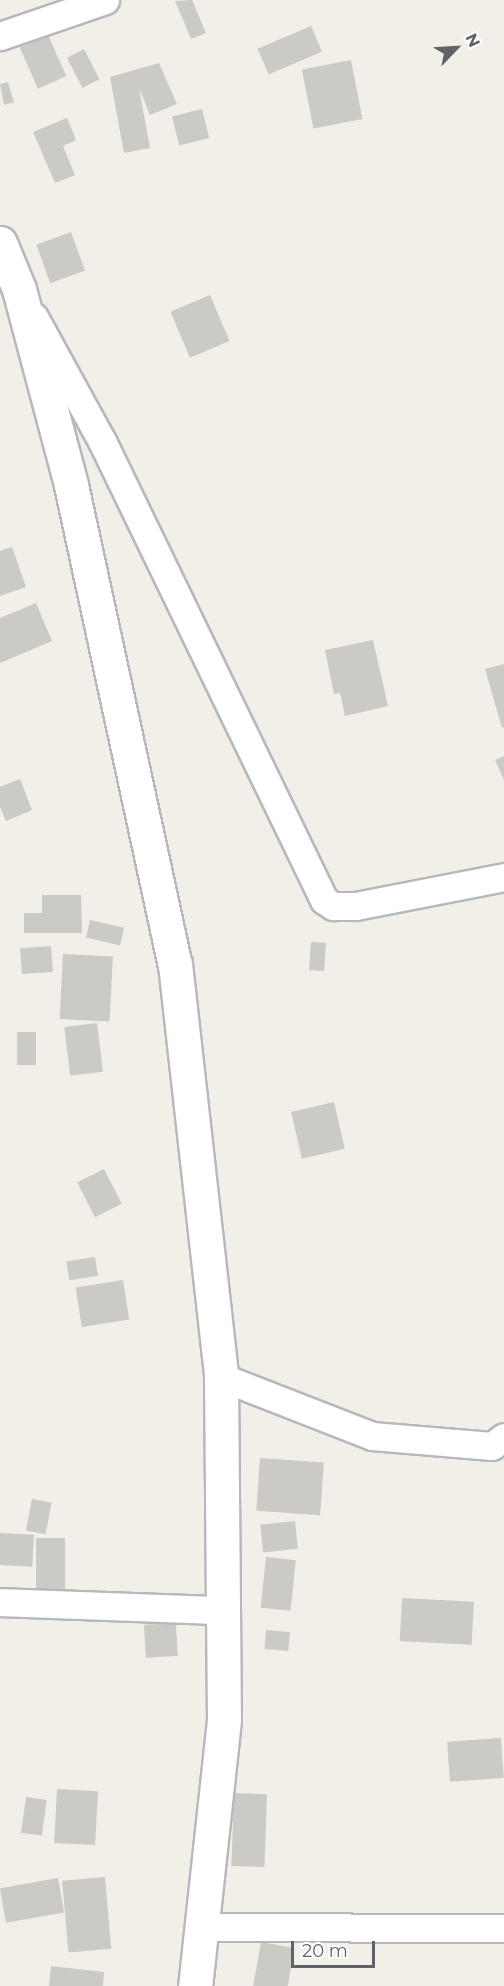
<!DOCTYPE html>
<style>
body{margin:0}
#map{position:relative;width:504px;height:1986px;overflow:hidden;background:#f1efe8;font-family:Montserrat,sans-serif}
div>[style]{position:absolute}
.building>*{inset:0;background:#cccac5;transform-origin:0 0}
.roads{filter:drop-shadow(2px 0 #b5b8bc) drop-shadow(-2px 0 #b5b8bc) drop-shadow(0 2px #b5b8bc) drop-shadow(0 -2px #b5b8bc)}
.street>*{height:27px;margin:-13.5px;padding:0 13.5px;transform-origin:13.5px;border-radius:13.5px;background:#fff}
.secondary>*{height:33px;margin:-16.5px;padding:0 16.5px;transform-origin:16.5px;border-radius:16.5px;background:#fff}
span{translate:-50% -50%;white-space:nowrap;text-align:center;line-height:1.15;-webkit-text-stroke:4.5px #fff;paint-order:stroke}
.north{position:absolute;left:426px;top:18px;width:60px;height:60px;-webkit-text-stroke:4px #fff;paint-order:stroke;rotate:65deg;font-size:16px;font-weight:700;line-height:24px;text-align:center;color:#5f6368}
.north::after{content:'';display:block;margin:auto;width:21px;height:27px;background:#5f6368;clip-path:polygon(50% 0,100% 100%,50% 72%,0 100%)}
.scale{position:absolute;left:291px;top:1941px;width:84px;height:27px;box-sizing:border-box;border:3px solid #5f6368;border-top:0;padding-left:8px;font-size:18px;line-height:21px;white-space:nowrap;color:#5f6368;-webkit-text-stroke:4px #fff;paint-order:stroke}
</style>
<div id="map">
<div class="building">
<i style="clip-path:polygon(192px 0,206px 33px,191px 39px,175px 1px)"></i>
<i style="left:311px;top:26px;width:28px;height:58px;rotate:67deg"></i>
<i style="left:48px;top:35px;width:45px;height:31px;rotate:66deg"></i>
<i style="left:84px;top:49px;width:34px;height:19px;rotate:63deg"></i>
<i style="left:351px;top:60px;width:60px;height:50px;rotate:79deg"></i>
<i style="clip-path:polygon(159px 63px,177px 104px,150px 115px,139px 88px,150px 148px,124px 153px,110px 77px)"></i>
<i style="clip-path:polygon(8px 82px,14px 102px,4px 105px,0 84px)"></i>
<i style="left:202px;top:109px;width:30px;height:31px;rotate:76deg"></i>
<i style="clip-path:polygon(67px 118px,76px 140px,63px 146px,75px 175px,55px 183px,33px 132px)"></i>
<i style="left:71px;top:232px;width:41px;height:37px;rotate:70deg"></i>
<i style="left:210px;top:295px;width:50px;height:43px;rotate:67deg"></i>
<i style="clip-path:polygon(12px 547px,26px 587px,0 596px,0 551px)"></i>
<i style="clip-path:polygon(36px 603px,52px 641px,0 663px,0 618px)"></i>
<i style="clip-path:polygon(373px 640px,388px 706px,345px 716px,340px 693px,334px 694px,325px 650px)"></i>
<i style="clip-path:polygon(504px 664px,504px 727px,502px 728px,485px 669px)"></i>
<i style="clip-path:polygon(504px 756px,504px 780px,495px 760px)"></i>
<i style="clip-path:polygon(20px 779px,32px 810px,6px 821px,0 807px,0 787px)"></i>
<i style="clip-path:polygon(42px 895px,81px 895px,82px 933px,24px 933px,24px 913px,42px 913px)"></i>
<i style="left:90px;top:920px;width:35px;height:18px;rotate:13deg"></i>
<i style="left:311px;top:942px;width:15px;height:28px;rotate:4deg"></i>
<i style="left:51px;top:946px;width:26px;height:31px;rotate:86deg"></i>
<i style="left:63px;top:954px;width:50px;height:65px;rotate:3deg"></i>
<i style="left:97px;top:1023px;width:49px;height:33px;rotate:83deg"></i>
<i style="left:17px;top:1032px;width:19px;height:33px"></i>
<i style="left:334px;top:1102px;width:48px;height:44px;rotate:77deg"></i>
<i style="left:104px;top:1169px;width:39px;height:30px;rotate:63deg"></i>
<i style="left:95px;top:1257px;width:19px;height:29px;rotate:81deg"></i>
<i style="left:123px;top:1280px;width:40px;height:48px;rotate:81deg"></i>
<i style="left:260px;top:1458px;width:64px;height:53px;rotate:4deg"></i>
<i style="left:32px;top:1499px;width:20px;height:32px;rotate:11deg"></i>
<i style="left:295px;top:1521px;width:28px;height:35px;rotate:84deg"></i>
<i style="left:0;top:1533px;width:34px;height:32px;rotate:3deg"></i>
<i style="left:36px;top:1538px;width:29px;height:59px"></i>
<i style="left:266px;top:1557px;width:30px;height:51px;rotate:6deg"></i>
<i style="left:402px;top:1598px;width:72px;height:43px;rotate:3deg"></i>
<i style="left:176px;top:1623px;width:33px;height:32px;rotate:87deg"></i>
<i style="left:266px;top:1630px;width:24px;height:19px;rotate:5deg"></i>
<i style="left:501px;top:1738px;width:40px;height:54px;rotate:86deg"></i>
<i style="left:57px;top:1789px;width:41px;height:54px;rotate:3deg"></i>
<i style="left:234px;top:1793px;width:33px;height:73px;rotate:2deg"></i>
<i style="left:26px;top:1797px;width:21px;height:36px;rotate:8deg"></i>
<i style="left:105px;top:1877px;width:72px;height:43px;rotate:85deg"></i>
<i style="left:58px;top:1878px;width:35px;height:59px;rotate:80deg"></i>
<i style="left:261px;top:1942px;width:34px;height:45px;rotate:10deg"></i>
<i style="clip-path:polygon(51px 1966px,104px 1972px,103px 1986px,49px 1986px)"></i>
</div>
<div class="roads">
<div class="street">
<i style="left:0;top:36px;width:111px;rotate:-18.9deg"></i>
<i style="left:34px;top:317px;width:141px;rotate:61.3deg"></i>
<i style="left:102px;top:441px;width:510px;rotate:64.19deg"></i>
<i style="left:324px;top:900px;width:11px;rotate:34deg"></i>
<i style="left:333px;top:906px;width:23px"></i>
<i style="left:356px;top:906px;width:151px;rotate:-11.1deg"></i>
<i style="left:221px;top:1377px;width:162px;rotate:21.3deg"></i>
<i style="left:372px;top:1436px;width:120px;rotate:4.8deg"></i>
<i style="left:492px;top:1446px;width:15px;rotate:-37deg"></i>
<i style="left:0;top:1602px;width:223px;rotate:2.1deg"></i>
<i style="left:204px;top:1927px;width:300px;rotate:0.2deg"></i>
</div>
<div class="secondary">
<i style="left:0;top:243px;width:50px;rotate:67.6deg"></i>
<i style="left:19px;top:289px;width:203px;rotate:75.1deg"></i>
<i style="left:71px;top:485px;width:490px;rotate:77.8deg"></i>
<i style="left:175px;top:964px;width:416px;rotate:83.6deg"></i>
<i style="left:221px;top:1377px;width:343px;rotate:89.5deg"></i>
<i style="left:224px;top:1720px;width:268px;rotate:96.2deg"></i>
</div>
</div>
<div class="north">N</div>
<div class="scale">20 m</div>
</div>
